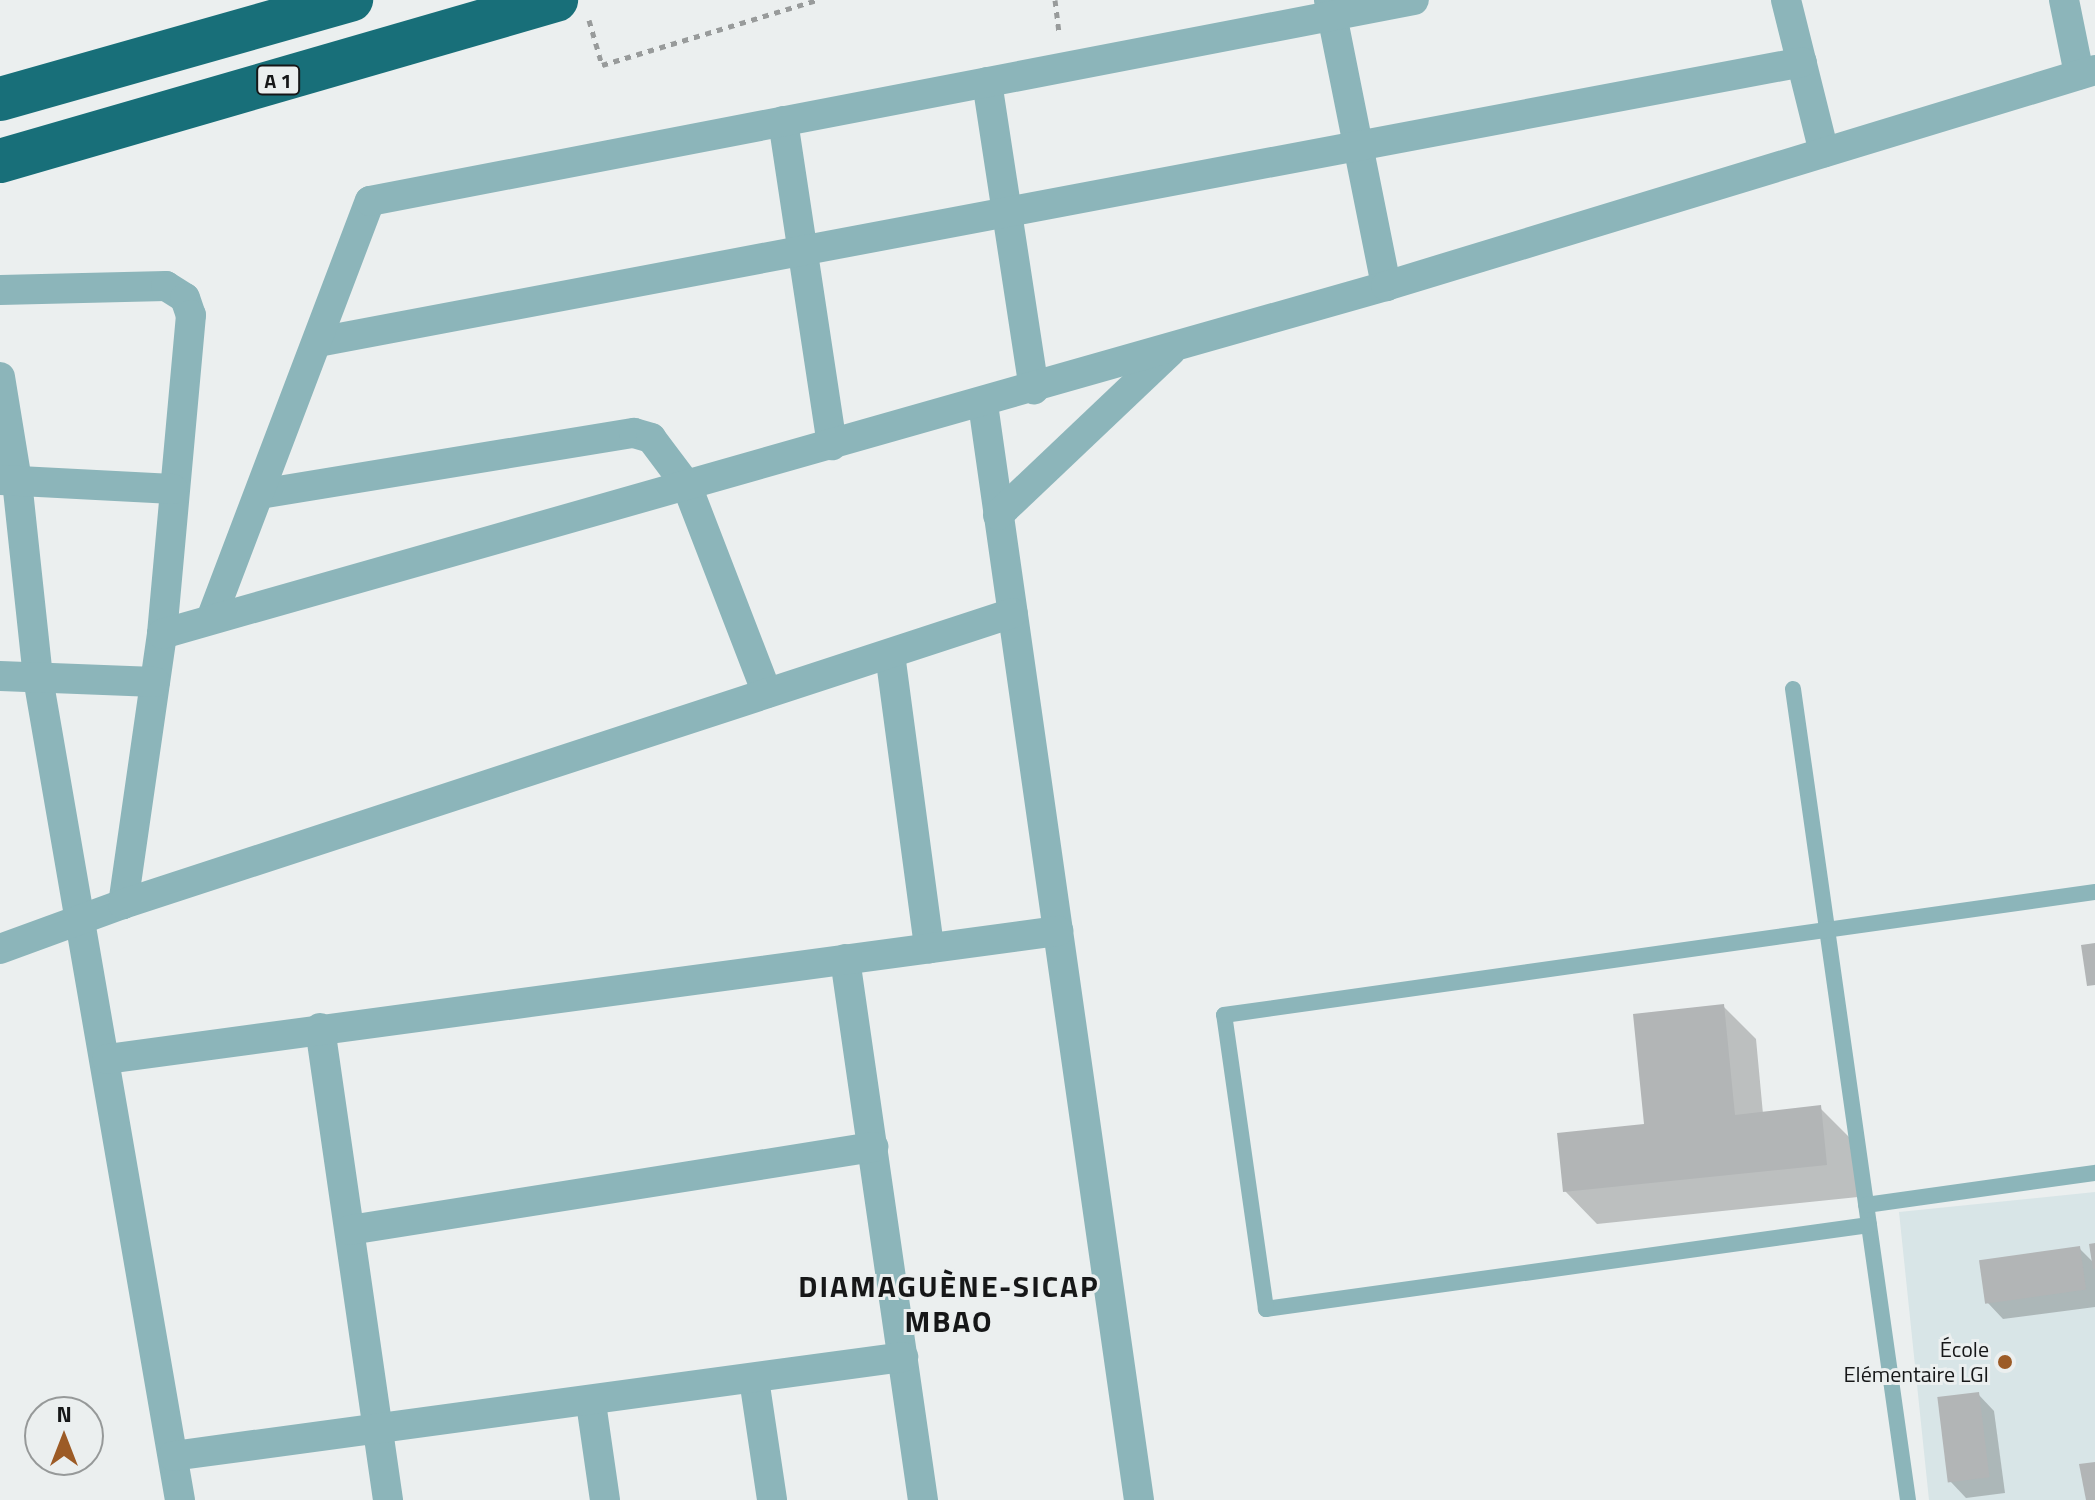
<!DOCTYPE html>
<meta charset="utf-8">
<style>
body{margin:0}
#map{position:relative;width:2095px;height:1500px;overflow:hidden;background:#ebefef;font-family:"Titillium Web",sans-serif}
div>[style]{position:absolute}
.built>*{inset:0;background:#d8e5e7}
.shadow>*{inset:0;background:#0003}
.building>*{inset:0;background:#b2b5b6;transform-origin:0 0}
.path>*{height:5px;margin-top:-2.5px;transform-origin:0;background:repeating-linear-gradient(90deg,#989b9b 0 6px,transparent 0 12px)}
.lane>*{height:16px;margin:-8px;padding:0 8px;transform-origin:8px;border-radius:8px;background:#8cb5ba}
.street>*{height:30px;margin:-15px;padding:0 15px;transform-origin:15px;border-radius:15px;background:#8cb5ba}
.highway>*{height:44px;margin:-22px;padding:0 22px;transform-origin:22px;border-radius:22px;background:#186f79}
.dots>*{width:22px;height:22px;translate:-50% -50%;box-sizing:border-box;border:4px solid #ebefef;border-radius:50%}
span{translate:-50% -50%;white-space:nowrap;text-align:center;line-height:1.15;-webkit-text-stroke:6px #ebefef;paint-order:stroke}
.shield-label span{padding:2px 6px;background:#ebefef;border:2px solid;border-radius:6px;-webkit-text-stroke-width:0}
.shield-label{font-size:20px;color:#161718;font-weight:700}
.poi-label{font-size:22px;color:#161718}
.right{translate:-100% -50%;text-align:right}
.district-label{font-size:30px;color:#161718;font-weight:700;letter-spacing:2px}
.north{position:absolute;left:24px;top:1396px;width:80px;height:80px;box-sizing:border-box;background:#ebefef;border:2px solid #969999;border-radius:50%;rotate:0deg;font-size:22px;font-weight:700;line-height:32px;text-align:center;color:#161718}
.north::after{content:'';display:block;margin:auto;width:28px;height:36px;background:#9c5b26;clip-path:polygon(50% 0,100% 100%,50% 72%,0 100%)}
</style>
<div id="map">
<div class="built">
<i style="clip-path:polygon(2095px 1192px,2095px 1500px,1929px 1500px,1899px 1212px)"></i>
</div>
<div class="shadow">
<i style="clip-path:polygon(1723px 1006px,1756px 1039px,1763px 1114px,1820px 1108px,1852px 1140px,1858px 1197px,1597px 1224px,1565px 1191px,1647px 1126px)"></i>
<i style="clip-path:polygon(2095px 1245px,2095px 1307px,2003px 1319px,1987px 1302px,2079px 1248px,2094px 1263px)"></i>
<i style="clip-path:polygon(1978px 1394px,1994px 1411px,2005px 1493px,1966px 1498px,1950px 1481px)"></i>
</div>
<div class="building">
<i style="clip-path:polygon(2095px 943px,2095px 985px,2087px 986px,2081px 945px)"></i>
<i style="clip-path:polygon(1724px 1004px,1735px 1115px,1821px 1105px,1827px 1165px,1563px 1192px,1557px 1133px,1644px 1124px,1633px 1014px)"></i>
<i style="clip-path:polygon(2095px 1243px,2095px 1269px,2093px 1269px,2089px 1244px)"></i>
<i style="left:2080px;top:1246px;width:44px;height:102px;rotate:82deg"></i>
<i style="left:1979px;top:1392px;width:86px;height:42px;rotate:83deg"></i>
<i style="clip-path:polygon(2095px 1462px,2095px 1500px,2086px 1500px,2079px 1464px)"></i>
</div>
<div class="path">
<i style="left:1055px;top:0;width:35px;rotate:83deg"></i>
<i style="left:589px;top:20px;width:47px;rotate:73.9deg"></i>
<i style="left:602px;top:65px;width:225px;rotate:-16.8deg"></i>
</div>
<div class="lane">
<i style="left:1793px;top:689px;width:819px;rotate:81.93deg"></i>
<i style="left:1866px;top:1205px;width:231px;rotate:-8deg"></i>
<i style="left:1869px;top:1225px;width:609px;rotate:172.07deg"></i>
<i style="left:1266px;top:1309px;width:297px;rotate:-98.1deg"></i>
<i style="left:1224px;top:1015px;width:880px;rotate:-8.04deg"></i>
</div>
<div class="street">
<i style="left:1329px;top:0;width:292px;rotate:78.7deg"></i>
<i style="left:1786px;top:0;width:157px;rotate:76deg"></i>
<i style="left:2064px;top:0;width:76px;rotate:78.5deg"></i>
<i style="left:987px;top:82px;width:311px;rotate:81.3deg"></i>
<i style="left:783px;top:121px;width:328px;rotate:81.4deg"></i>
<i style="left:0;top:290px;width:166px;rotate:-1.4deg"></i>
<i style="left:166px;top:286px;width:22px;rotate:32deg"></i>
<i style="left:185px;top:298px;width:18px;rotate:71deg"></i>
<i style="left:191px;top:315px;width:320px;rotate:95.2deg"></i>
<i style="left:162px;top:634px;width:273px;rotate:98.2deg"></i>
<i style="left:318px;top:342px;width:1510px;rotate:-10.68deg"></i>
<i style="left:0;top:377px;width:105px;rotate:80.7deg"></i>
<i style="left:17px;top:481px;width:198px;rotate:83.9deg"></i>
<i style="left:38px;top:678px;width:834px;rotate:80.2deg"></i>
<i style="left:983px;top:404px;width:1107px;rotate:81.9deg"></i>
<i style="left:0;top:480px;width:173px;rotate:3deg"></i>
<i style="left:260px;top:494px;width:379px;rotate:-9.3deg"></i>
<i style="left:634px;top:433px;width:18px;rotate:16deg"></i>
<i style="left:651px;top:438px;width:60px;rotate:53.1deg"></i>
<i style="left:687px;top:486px;width:222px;rotate:68.9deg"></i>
<i style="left:998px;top:515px;width:238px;rotate:-43.5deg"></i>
<i style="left:211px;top:619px;width:447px;rotate:-69.2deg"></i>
<i style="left:370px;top:201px;width:1063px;rotate:-10.9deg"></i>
<i style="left:162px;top:634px;width:1273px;rotate:-15.87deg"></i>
<i style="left:1386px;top:286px;width:741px;rotate:-16.94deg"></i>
<i style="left:890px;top:654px;width:297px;rotate:82.4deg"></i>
<i style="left:0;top:676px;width:155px;rotate:2.2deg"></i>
<i style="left:0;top:949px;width:131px;rotate:-20.1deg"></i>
<i style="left:123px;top:904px;width:936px;rotate:-18.11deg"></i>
<i style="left:845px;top:959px;width:547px;rotate:81.8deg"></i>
<i style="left:320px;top:1028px;width:477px;rotate:81.8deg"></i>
<i style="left:107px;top:1059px;width:960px;rotate:-7.67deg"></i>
<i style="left:350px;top:1230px;width:530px;rotate:-9.02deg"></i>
<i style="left:754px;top:1379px;width:122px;rotate:81.5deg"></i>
<i style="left:591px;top:1403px;width:98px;rotate:81.8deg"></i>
<i style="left:173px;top:1456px;width:737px;rotate:-7.72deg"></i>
</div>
<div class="highway">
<i style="left:0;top:99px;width:365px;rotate:-15.8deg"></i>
<i style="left:0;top:161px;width:579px;rotate:-16.15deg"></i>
</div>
<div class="dots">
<i style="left:2005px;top:1362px;background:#9c5b26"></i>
</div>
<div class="shield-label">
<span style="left:278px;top:80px">A 1</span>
</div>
<div class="poi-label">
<span class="right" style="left:1989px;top:1362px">École<br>Elémentaire LGI</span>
</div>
<div class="district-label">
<span style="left:949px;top:1303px">DIAMAGUÈNE-SICAP<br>MBAO</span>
</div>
<div class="north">N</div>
</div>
